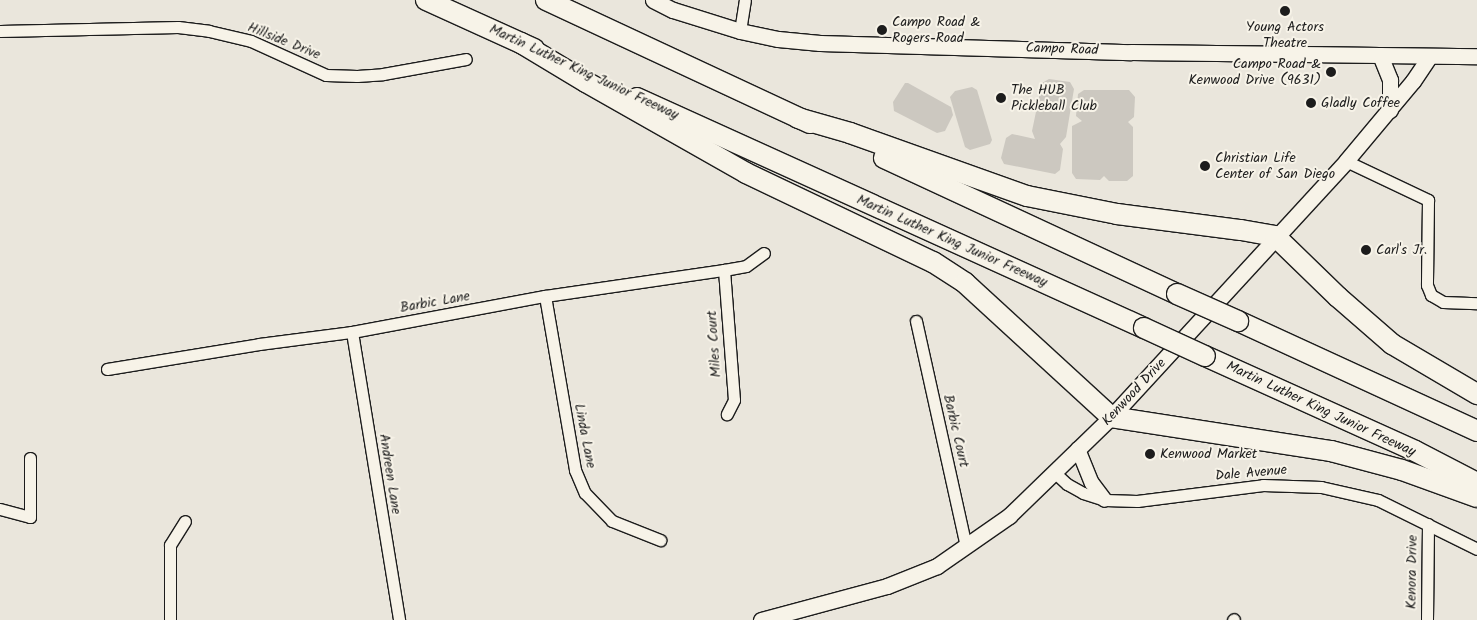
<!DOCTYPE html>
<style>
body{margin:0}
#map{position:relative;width:1477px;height:620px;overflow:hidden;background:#eae6dc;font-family:Kalam,sans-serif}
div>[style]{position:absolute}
.green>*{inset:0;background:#ccc8c0}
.roads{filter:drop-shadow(1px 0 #1c1c1c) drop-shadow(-1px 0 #1c1c1c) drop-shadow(0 1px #1c1c1c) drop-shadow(0 -1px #1c1c1c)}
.minor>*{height:11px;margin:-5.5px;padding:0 5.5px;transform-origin:5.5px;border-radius:5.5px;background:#f7f3e8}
.tertiary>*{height:14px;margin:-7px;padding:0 7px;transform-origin:7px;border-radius:7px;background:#f7f3e8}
.secondary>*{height:15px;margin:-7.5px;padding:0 7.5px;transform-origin:7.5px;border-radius:7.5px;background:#f7f3e8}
.motorway>*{height:20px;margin:-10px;padding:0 10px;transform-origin:10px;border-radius:10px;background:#f7f3e8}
.bridges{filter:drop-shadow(1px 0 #1c1c1c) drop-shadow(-1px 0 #1c1c1c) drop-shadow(0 1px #1c1c1c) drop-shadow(0 -1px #1c1c1c)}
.motorway-bridge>*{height:20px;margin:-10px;padding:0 10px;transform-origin:10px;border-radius:10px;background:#f7f3e8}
.dots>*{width:14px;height:14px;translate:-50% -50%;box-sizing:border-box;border:2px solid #f7f3e8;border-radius:50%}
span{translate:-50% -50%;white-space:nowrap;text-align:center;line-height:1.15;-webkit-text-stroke:4px #f7f3e8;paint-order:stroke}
.poi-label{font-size:14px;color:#1c1c1c}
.left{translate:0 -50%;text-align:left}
.right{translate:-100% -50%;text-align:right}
.street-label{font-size:14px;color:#1c1c1c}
</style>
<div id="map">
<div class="green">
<i style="clip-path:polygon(1049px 79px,1070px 82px,1074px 89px,1066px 137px,1060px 144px,1063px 149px,1060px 170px,1055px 174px,1004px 164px,1001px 158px,1006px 138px,1012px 134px,1035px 139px,1032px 131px,1042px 83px)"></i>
<i style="clip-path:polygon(905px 83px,908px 83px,951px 107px,953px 115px,945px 131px,937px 133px,894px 111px,893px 102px)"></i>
<i style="clip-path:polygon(972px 87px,977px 90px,992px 140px,990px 144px,970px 150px,965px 147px,950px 97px,955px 91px)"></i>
<i style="clip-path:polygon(1084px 90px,1129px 90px,1135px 97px,1134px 117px,1128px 122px,1133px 127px,1133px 176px,1127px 181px,1109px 181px,1104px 176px,1100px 180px,1076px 179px,1072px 173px,1072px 126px,1082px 121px,1076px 116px,1078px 94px)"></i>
</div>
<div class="roads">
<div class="minor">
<i style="left:0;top:31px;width:178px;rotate:-1.3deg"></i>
<i style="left:178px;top:27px;width:31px;rotate:7deg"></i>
<i style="left:209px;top:31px;width:43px;rotate:13.4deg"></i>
<i style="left:251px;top:41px;width:82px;rotate:24.4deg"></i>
<i style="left:326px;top:75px;width:31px;rotate:2deg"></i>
<i style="left:357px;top:76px;width:26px;rotate:-4deg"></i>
<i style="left:383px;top:74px;width:84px;rotate:-10.2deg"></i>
<i style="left:740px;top:31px;width:31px;rotate:-81deg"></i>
<i style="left:1346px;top:161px;width:91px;rotate:25.4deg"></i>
<i style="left:1428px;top:200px;width:85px;rotate:90.7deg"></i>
<i style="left:1427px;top:285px;width:11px;rotate:68deg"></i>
<i style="left:1431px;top:295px;width:14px;rotate:30deg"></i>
<i style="left:1443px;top:302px;width:34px;rotate:2deg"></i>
<i style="left:724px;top:270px;width:130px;rotate:85.6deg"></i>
<i style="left:734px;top:400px;width:16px;rotate:117deg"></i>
<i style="left:545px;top:296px;width:177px;rotate:80.2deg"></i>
<i style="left:575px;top:470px;width:25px;rotate:67deg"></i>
<i style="left:585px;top:493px;width:39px;rotate:46deg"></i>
<i style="left:612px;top:521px;width:52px;rotate:21.6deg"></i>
<i style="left:916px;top:321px;width:231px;rotate:77.5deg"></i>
<i style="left:352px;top:332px;width:292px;rotate:80.7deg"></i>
<i style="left:107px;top:369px;width:154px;rotate:-9.3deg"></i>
<i style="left:259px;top:344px;width:94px;rotate:-7.4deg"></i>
<i style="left:352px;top:332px;width:196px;rotate:-10.6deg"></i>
<i style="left:545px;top:296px;width:181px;rotate:-8.3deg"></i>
<i style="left:724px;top:270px;width:22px;rotate:-10deg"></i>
<i style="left:746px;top:266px;width:22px;rotate:-36deg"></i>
<i style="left:1054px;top:472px;width:18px;rotate:43deg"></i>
<i style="left:1067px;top:484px;width:18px;rotate:29deg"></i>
<i style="left:1083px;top:493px;width:23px;rotate:18deg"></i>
<i style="left:1105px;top:500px;width:32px;rotate:2deg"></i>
<i style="left:1137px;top:501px;width:127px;rotate:-7.2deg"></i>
<i style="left:1263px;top:485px;width:58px;rotate:2deg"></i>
<i style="left:1321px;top:487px;width:58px;rotate:12.8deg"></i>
<i style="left:1378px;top:500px;width:110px;rotate:26.3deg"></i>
<i style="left:0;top:509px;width:31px;rotate:15deg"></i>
<i style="left:30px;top:517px;width:59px;rotate:-90deg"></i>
<i style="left:170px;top:620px;width:75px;rotate:-90deg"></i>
<i style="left:170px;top:545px;width:28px;rotate:-58deg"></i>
<i style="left:1233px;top:620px;width:1px;rotate:-45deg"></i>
<i style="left:1427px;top:620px;width:96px;rotate:-89.4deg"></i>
</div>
<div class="tertiary">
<i style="left:1078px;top:449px;width:37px;rotate:68deg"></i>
<i style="left:1092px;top:483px;width:21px;rotate:53deg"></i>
</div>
<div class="secondary">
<i style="left:653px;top:0;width:22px;rotate:27deg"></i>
<i style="left:673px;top:10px;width:70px;rotate:17.4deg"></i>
<i style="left:740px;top:31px;width:39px;rotate:12deg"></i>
<i style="left:778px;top:39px;width:42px;rotate:5.4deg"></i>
<i style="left:820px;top:43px;width:311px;rotate:1.7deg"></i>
<i style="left:1131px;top:52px;width:346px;rotate:0.7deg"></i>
<i style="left:1380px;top:55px;width:27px;rotate:68deg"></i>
<i style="left:1390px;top:80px;width:30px;rotate:90deg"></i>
<i style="left:761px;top:620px;width:131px;rotate:-15.1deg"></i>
<i style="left:887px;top:586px;width:54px;rotate:-21.8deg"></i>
<i style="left:937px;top:566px;width:88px;rotate:-34.8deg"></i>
<i style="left:1009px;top:516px;width:142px;rotate:-44.1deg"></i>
<i style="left:1111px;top:417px;width:348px;rotate:-47.4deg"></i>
<i style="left:1346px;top:161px;width:104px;rotate:-50.1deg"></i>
<i style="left:1413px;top:81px;width:30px;rotate:-56deg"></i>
</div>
<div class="motorway">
<i style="left:426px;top:0;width:119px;rotate:24.4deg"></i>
<i style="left:546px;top:0;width:291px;rotate:25deg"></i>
<i style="left:521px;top:43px;width:76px;rotate:31deg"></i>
<i style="left:586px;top:82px;width:184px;rotate:29.6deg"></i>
<i style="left:746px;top:173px;width:207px;rotate:25.5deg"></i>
<i style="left:933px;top:262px;width:38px;rotate:33deg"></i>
<i style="left:965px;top:283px;width:198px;rotate:42.5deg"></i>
<i style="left:1111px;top:417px;width:223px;rotate:8.8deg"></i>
<i style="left:1331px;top:451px;width:73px;rotate:15deg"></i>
<i style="left:1402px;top:470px;width:80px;rotate:19.8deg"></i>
<i style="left:637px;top:98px;width:557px;rotate:24.4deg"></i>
<i style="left:798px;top:118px;width:54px;rotate:16.1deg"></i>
<i style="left:850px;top:133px;width:188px;rotate:19.6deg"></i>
<i style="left:1027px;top:196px;width:92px;rotate:11.3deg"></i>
<i style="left:1117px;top:214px;width:125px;rotate:7.4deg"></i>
<i style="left:1241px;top:230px;width:35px;rotate:10deg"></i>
<i style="left:1275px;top:236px;width:88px;rotate:44.1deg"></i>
<i style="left:1338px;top:297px;width:72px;rotate:41deg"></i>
<i style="left:1392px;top:344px;width:99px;rotate:30.5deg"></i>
<i style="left:884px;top:158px;width:323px;rotate:24.9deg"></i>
<i style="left:1238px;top:321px;width:263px;rotate:24.7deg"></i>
<i style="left:1205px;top:356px;width:230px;rotate:24.3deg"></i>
<i style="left:1415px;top:451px;width:70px;rotate:27.3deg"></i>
</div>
</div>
<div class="bridges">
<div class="motorway-bridge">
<i style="left:1177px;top:294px;width:67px;rotate:23.9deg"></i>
<i style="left:1144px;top:328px;width:67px;rotate:24.7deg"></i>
</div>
</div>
<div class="dots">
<i style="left:1285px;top:11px;background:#1c1c1c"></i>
<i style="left:882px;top:30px;background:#1c1c1c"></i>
<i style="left:1331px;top:72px;background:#1c1c1c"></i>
<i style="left:1001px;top:98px;background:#1c1c1c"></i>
<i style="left:1311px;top:103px;background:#1c1c1c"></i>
<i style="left:1205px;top:166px;background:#1c1c1c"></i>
<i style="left:1366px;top:250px;background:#1c1c1c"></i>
<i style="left:1150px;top:454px;background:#1c1c1c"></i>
</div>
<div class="poi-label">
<span class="left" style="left:892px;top:30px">Campo Road &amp;<br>Rogers Road</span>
<span style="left:1285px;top:35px">Young Actors<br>Theatre</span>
<span class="right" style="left:1321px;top:72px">Campo Road &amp;<br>Kenwood Drive (9631)</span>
<span class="left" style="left:1011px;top:98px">The HUB<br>Pickleball Club</span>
<span class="left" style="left:1321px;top:103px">Gladly Coffee</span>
<span class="left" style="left:1215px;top:166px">Christian Life<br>Center of San Diego</span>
<span class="left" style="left:1376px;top:250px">Carl's Jr.</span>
<span class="left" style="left:1160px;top:454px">Kenwood Market</span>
</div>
<div class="street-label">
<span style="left:284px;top:41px;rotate:22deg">Hillside Drive</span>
<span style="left:1062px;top:49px;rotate:2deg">Campo Road</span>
<span style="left:584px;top:72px;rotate:25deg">Martin Luther King Junior Freeway</span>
<span style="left:952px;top:241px;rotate:24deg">Martin Luther King Junior Freeway</span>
<span style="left:435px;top:302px;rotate:-10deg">Barbic Lane</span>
<span style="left:714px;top:344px;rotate:-94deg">Miles Court</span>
<span style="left:1134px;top:392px;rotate:-47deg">Kenwood Drive</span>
<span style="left:1321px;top:409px;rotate:25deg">Martin Luther King Junior Freeway</span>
<span style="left:956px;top:431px;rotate:77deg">Barbic Court</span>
<span style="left:585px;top:436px;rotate:79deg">Linda Lane</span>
<span style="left:1251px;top:473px;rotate:-5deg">Dale Avenue</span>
<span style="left:390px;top:474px;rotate:81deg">Andreen Lane</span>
<span style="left:1412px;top:572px;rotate:-89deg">Kenora Drive</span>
</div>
</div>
